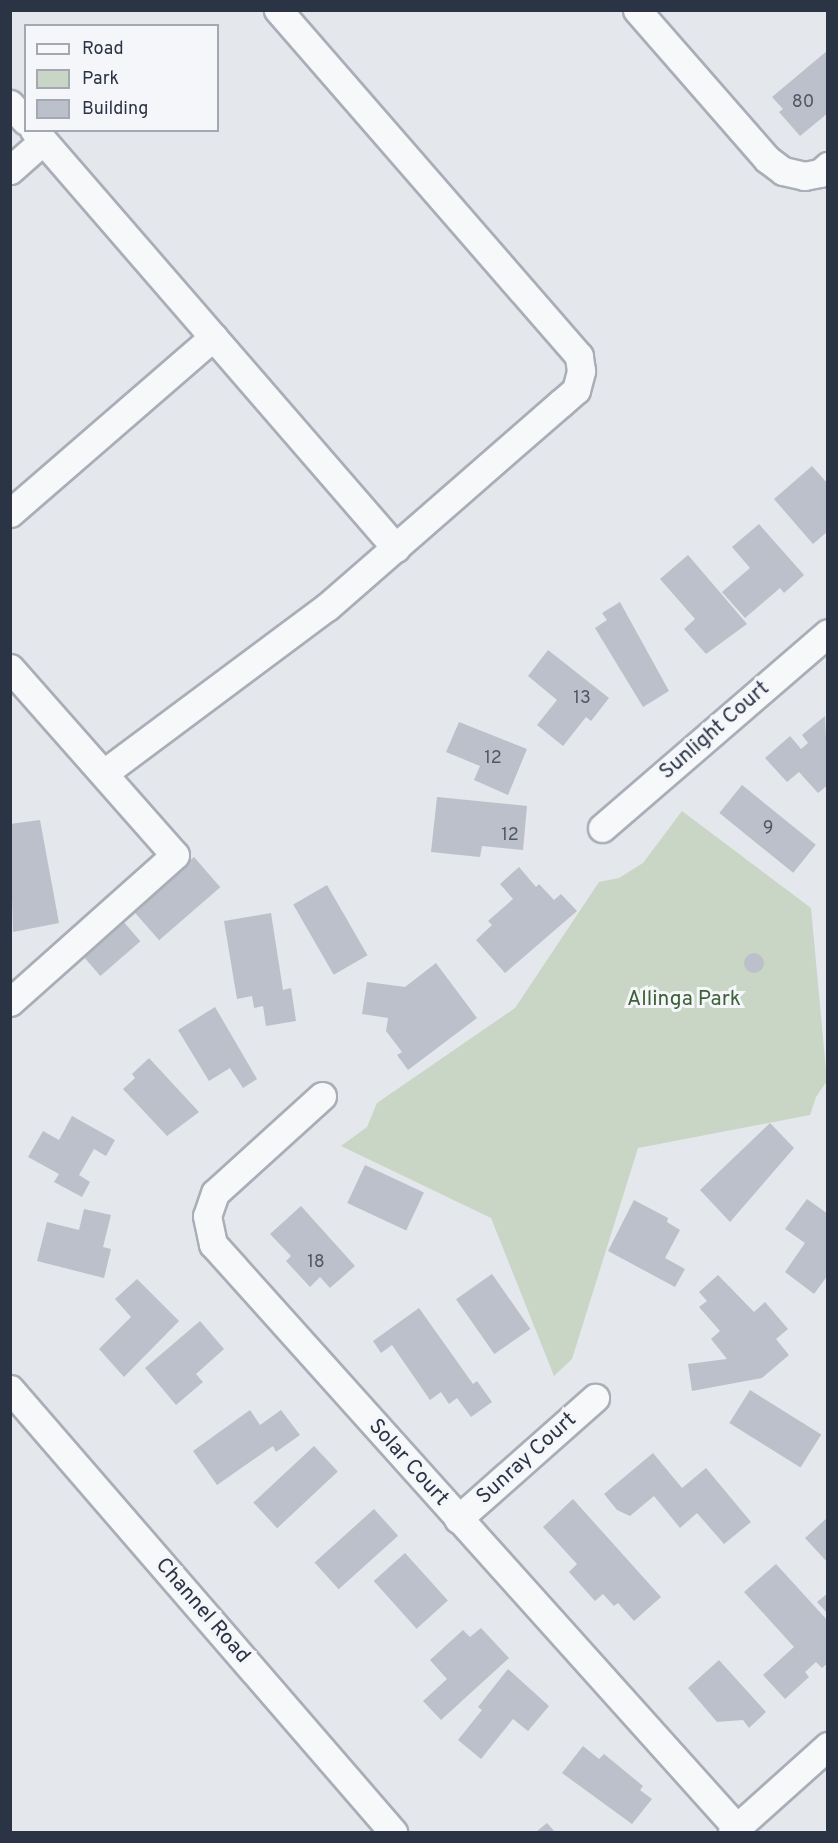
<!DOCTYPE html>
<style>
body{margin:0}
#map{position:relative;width:838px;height:1843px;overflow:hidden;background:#e4e7ec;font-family:Overpass,sans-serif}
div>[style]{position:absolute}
.green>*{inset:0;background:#c9d6c5}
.building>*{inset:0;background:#bbc0ca;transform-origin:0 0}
.round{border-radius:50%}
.roads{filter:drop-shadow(2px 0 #a9aeb7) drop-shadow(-2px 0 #a9aeb7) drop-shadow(0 2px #a9aeb7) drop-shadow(0 -2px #a9aeb7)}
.minor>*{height:27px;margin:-13.5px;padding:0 13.5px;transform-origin:13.5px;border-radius:13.5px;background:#f7f8fa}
span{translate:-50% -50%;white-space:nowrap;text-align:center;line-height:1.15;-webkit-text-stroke:6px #f4f6f9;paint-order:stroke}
.number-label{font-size:18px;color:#4f5766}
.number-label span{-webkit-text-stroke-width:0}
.street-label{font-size:21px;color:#2b3445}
.park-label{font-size:21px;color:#3f6138}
.frame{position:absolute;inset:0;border:12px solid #2b3445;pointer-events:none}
.legend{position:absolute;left:24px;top:24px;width:195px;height:108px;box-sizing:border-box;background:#f4f6f9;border:2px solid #a4a8b1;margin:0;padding:8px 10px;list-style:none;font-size:18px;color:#2b3445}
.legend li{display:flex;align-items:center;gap:12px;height:30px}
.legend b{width:30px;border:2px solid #a4a8b1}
</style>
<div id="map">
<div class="green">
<i style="clip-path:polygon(682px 811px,811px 908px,827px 1081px,816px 1097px,810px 1115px,638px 1148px,572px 1359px,554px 1376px,491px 1218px,341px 1146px,367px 1127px,377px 1103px,515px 1008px,599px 882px,619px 878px,643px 863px)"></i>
</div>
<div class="building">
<i style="clip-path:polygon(828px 50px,828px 113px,800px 136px,779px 112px,783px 109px,772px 97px)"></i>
<i style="clip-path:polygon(812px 466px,828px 484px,828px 531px,813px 544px,774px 499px)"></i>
<i style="clip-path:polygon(759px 524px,804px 575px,784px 593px,780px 588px,745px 618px,722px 592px,750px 568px,732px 547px)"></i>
<i style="clip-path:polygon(688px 555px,747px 624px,706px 654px,684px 629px,695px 619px,660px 579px)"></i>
<i style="clip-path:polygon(620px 602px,669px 691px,643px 707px,595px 628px,607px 620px,602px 613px)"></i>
<i style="clip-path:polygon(548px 650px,609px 698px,591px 721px,586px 717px,563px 746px,537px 725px,557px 700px,528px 676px)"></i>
<i style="clip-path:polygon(825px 716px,828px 785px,818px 793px,799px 772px,787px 782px,765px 758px,790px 736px,801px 749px,808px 743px,802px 735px)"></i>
<i style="clip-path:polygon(459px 722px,527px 749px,508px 795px,474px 780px,480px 766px,446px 752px)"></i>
<i style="left:742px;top:785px;width:95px;height:36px;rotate:39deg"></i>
<i style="clip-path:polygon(437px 797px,527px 806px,523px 850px,482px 846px,480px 857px,431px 852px)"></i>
<i style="clip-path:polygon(40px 820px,59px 923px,13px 932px,10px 824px)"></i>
<i style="left:194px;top:857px;width:40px;height:81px;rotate:49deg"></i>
<i style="clip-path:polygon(519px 867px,536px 887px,539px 884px,554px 900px,561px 894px,577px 911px,505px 973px,476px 940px,492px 925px,488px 921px,513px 899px,500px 884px)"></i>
<i style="left:327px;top:885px;width:81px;height:39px;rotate:60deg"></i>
<i style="clip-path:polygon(271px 913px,283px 990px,291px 988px,296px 1021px,266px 1026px,263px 1006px,254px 1008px,252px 996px,237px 999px,224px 921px)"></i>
<i style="left:122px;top:920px;width:28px;height:53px;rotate:49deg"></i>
<i class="round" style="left:744px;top:953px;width:20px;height:20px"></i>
<i style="clip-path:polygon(436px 963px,477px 1018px,408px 1070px,397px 1055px,402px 1052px,386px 1031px,388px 1018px,362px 1014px,367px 982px,405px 987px)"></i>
<i style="clip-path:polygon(215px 1007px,257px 1079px,243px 1088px,230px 1068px,209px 1081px,178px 1030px)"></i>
<i style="clip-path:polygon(149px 1058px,199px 1112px,167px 1136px,123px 1089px,135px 1078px,132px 1074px)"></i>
<i style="clip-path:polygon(72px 1116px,115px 1140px,106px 1156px,94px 1149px,79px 1175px,90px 1182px,82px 1197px,54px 1182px,59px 1174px,28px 1157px,43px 1131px,59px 1140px)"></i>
<i style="clip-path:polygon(770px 1123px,794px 1148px,730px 1222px,700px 1190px)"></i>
<i style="left:365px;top:1165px;width:65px;height:42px;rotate:25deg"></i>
<i style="clip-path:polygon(807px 1199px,828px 1214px,828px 1275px,814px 1294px,785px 1272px,805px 1243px,785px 1229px)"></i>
<i style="clip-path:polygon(634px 1200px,668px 1218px,667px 1222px,680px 1230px,665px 1258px,685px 1269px,675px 1287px,608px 1251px)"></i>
<i style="clip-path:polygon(301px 1206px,355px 1266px,330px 1288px,320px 1277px,310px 1287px,286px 1261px,291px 1256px,270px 1234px)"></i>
<i style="clip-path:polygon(84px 1209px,111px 1215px,103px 1247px,111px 1249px,104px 1278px,37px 1261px,47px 1222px,79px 1230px)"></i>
<i style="left:492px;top:1274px;width:67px;height:44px;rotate:55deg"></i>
<i style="clip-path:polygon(718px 1275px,754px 1312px,765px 1302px,788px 1329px,776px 1339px,789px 1355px,762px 1378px,692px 1391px,688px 1364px,727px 1359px,711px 1339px,720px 1331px,699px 1307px,707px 1301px,699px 1292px)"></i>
<i style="clip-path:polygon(137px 1279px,179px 1321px,124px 1377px,99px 1349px,131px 1317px,115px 1299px)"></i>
<i style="clip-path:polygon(419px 1308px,473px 1384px,477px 1381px,492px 1402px,471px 1417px,457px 1398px,449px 1404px,441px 1392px,430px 1400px,392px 1345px,381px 1353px,373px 1341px)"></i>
<i style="clip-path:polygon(200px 1321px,224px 1349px,196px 1374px,203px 1382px,176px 1405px,145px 1368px)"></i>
<i style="left:750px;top:1390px;width:84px;height:39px;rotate:32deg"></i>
<i style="clip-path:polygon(250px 1410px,260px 1425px,281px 1410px,300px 1435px,276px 1452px,273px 1446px,217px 1485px,193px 1451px)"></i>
<i style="left:314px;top:1446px;width:35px;height:83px;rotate:47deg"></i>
<i style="clip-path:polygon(653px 1453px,682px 1488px,706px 1468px,751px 1522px,724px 1544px,697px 1513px,680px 1528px,654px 1496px,630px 1516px,617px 1510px,604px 1494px)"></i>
<i style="clip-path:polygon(573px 1499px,661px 1597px,634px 1621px,618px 1603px,614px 1606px,603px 1594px,595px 1601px,569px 1572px,577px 1564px,543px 1527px)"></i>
<i style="left:374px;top:1509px;width:36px;height:80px;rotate:48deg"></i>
<i style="clip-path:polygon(828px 1517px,828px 1563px,805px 1538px)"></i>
<i style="left:405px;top:1553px;width:64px;height:42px;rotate:48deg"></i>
<i style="clip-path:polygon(776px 1564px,828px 1621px,828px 1663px,822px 1668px,816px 1662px,805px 1672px,809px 1677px,785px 1699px,763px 1675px,794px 1647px,744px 1592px)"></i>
<i style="clip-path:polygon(828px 1593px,828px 1614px,817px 1602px)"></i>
<i style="clip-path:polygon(481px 1628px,509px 1658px,441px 1720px,423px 1701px,447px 1679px,430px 1660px,463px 1630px,470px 1637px)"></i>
<i style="clip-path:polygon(719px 1660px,766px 1712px,749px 1728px,743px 1720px,717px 1722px,688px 1688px)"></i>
<i style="clip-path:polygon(508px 1669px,549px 1706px,528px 1731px,513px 1719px,481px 1759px,458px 1740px,482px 1710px,478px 1707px)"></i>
<i style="clip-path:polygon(583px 1746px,599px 1759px,604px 1754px,643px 1786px,640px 1790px,652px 1799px,632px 1824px,562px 1773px)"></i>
<i style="clip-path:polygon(547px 1823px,555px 1832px,536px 1832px)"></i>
</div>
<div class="roads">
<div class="minor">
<i style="left:637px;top:10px;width:198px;rotate:48.9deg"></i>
<i style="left:767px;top:159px;width:20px;rotate:37deg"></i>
<i style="left:783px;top:171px;width:22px;rotate:13deg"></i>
<i style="left:804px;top:176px;width:16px;rotate:-11deg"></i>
<i style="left:820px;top:173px;width:11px;rotate:-41deg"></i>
<i style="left:10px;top:104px;width:23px;rotate:47deg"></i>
<i style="left:34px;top:130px;width:553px;rotate:49.11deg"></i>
<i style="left:10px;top:170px;width:44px;rotate:-41.3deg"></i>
<i style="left:10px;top:513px;width:269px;rotate:-40.9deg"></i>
<i style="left:10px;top:668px;width:249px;rotate:48.6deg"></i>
<i style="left:175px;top:855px;width:221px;rotate:138.3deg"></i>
<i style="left:104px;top:773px;width:278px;rotate:-36.7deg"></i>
<i style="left:327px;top:607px;width:310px;rotate:-41.1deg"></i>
<i style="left:561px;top:403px;width:20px;rotate:-41deg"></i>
<i style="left:576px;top:390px;width:20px;rotate:-75deg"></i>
<i style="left:581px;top:371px;width:15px;rotate:-98deg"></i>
<i style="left:579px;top:356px;width:459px;rotate:-131deg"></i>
<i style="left:602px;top:828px;width:298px;rotate:-40.8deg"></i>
<i style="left:322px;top:1096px;width:144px;rotate:137.8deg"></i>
<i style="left:215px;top:1193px;width:24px;rotate:109deg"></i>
<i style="left:207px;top:1216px;width:29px;rotate:78deg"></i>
<i style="left:213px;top:1244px;width:785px;rotate:48.1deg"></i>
<i style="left:10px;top:1389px;width:586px;rotate:49.15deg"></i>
<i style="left:458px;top:1519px;width:183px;rotate:-41.5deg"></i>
<i style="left:732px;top:1832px;width:129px;rotate:-41.9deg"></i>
</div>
</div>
<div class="number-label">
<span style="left:803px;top:103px">80</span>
<span style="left:582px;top:699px">13</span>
<span style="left:493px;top:759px">12</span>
<span style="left:768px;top:829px">9</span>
<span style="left:510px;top:836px">12</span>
<span style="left:316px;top:1263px">18</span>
</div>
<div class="street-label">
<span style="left:715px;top:731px;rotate:-41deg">Sunlight Court</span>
<span style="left:527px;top:1459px;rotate:-42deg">Sunray Court</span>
<span style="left:408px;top:1463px;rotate:48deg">Solar Court</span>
<span style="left:202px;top:1611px;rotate:49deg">Channel Road</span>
</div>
<div class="park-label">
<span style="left:684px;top:1000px">Allinga Park</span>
</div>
<div class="frame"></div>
<ul class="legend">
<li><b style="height:8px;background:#f7f8fa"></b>Road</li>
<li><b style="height:16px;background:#c9d6c5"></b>Park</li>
<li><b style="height:16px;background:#bbc0ca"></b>Building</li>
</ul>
</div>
